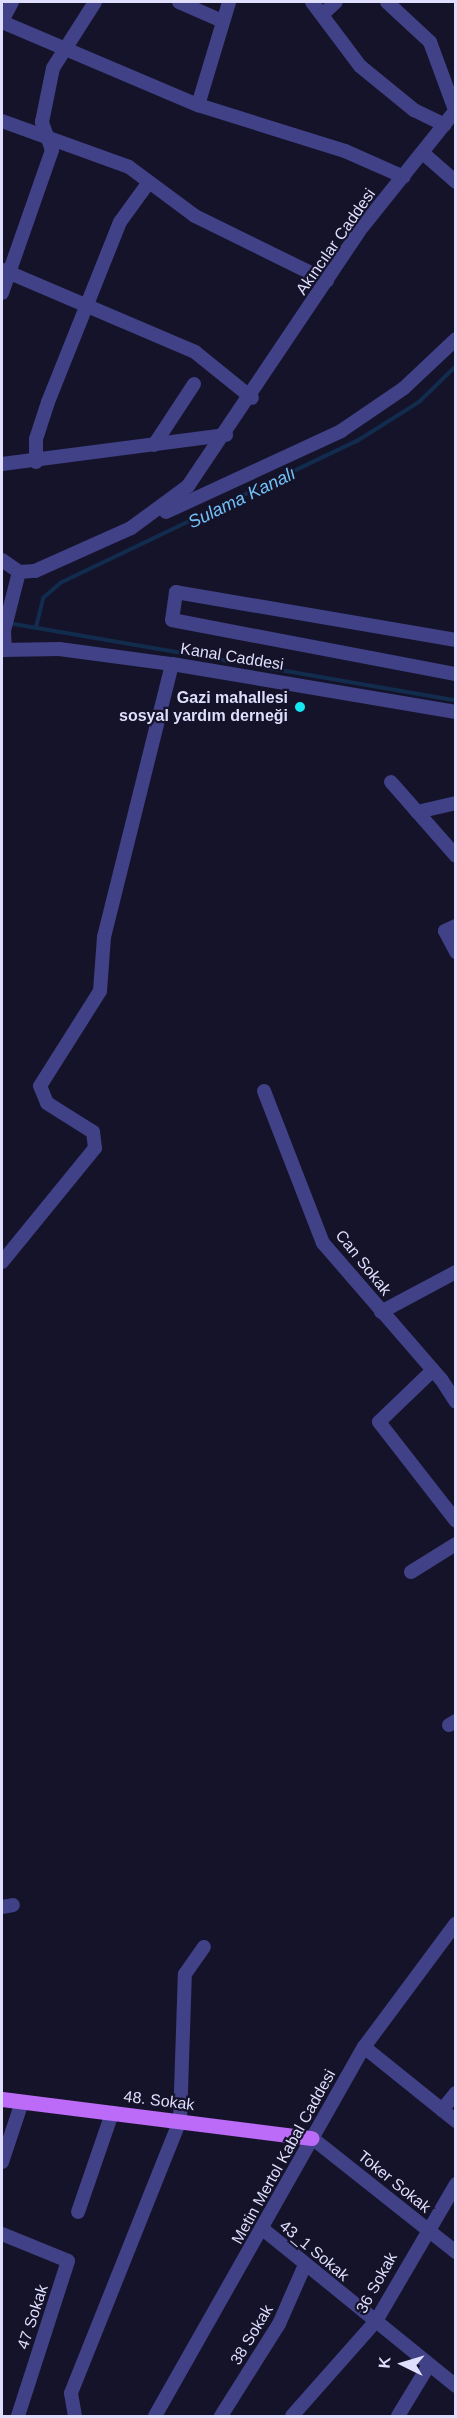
<!DOCTYPE html>
<meta charset="utf-8">
<style>
body{margin:0}
#map{position:relative;width:457px;height:2418px;overflow:hidden;background:#15132a;font-family:Arial,sans-serif}
div>[style]{position:absolute}
.stream>*{height:4px;margin:-2px;padding:0 2px;transform-origin:2px;border-radius:2px;background:#122c4e}
.minor>*{height:14px;margin:-7px;padding:0 7px;transform-origin:7px;border-radius:7px;background:#404186}
.major>*{height:15px;margin:-7.5px;padding:0 7.5px;transform-origin:7.5px;border-radius:7.5px;background:#bb6bf7}
.dots>*{width:16px;height:16px;translate:-50% -50%;box-sizing:border-box;border:3px solid #15132a;border-radius:50%}
span{translate:-50% -50%;white-space:nowrap;text-align:center;line-height:1.15;-webkit-text-stroke:4.5px #15132a;paint-order:stroke}
.street-label{font-size:16px;color:#dfdefd}
.poi-label{font-size:16px;color:#dfdefd;font-weight:700}
.right{translate:-100% -50%;text-align:right}
.water-label{font-size:18px;color:#71c0f7;font-style:italic}
.frame{position:absolute;inset:0;border:3px solid #dfdefd;pointer-events:none}
.north{position:absolute;left:373px;top:2334px;width:60px;height:60px;-webkit-text-stroke:4px #15132a;paint-order:stroke;rotate:275deg;font-size:16px;font-weight:700;line-height:24px;text-align:center;color:#dfdefd}
.north::after{content:'';display:block;margin:auto;width:21px;height:27px;background:#dfdefd;clip-path:polygon(50% 0,100% 100%,50% 72%,0 100%)}
</style>
<div id="map">
<div class="stream">
<i style="left:8px;top:623px;width:455px;rotate:9.8deg"></i>
<i style="left:36px;top:627px;width:30px;rotate:-76deg"></i>
<i style="left:43px;top:598px;width:23px;rotate:-41deg"></i>
<i style="left:60px;top:583px;width:329px;rotate:-25.6deg"></i>
<i style="left:357px;top:441px;width:73px;rotate:-32.2deg"></i>
<i style="left:419px;top:402px;width:52px;rotate:-44.2deg"></i>
</div>
<div class="minor">
<i style="left:179px;top:2px;width:45px;rotate:23.7deg"></i>
<i style="left:312px;top:2px;width:80px;rotate:53.1deg"></i>
<i style="left:360px;top:66px;width:70px;rotate:39.2deg"></i>
<i style="left:414px;top:110px;width:34px;rotate:26deg"></i>
<i style="left:387px;top:2px;width:59px;rotate:42.9deg"></i>
<i style="left:430px;top:42px;width:72px;rotate:69.8deg"></i>
<i style="left:324px;top:13px;width:16px;rotate:-43deg"></i>
<i style="left:2px;top:21px;width:21px;rotate:-62deg"></i>
<i style="left:2px;top:22px;width:213px;rotate:23deg"></i>
<i style="left:198px;top:105px;width:154px;rotate:17.4deg"></i>
<i style="left:345px;top:151px;width:64px;rotate:23.8deg"></i>
<i style="left:198px;top:105px;width:108px;rotate:-73.2deg"></i>
<i style="left:2px;top:121px;width:135px;rotate:19.9deg"></i>
<i style="left:129px;top:167px;width:82px;rotate:36.6deg"></i>
<i style="left:195px;top:216px;width:147px;rotate:26.2deg"></i>
<i style="left:424px;top:154px;width:43px;rotate:41.2deg"></i>
<i style="left:3px;top:270px;width:209px;rotate:23.1deg"></i>
<i style="left:195px;top:352px;width:73px;rotate:38.9deg"></i>
<i style="left:2px;top:293px;width:151px;rotate:-70.7deg"></i>
<i style="left:52px;top:150px;width:30px;rotate:-110deg"></i>
<i style="left:42px;top:122px;width:55px;rotate:-78.5deg"></i>
<i style="left:53px;top:68px;width:78px;rotate:-57.5deg"></i>
<i style="left:154px;top:445px;width:73px;rotate:-56.7deg"></i>
<i style="left:36px;top:462px;width:23px;rotate:-90deg"></i>
<i style="left:36px;top:439px;width:39px;rotate:-72deg"></i>
<i style="left:48px;top:402px;width:194px;rotate:-68.2deg"></i>
<i style="left:120px;top:222px;width:49px;rotate:-54.1deg"></i>
<i style="left:2px;top:464px;width:226px;rotate:-7.4deg"></i>
<i style="left:166px;top:512px;width:193px;rotate:-24.8deg"></i>
<i style="left:341px;top:431px;width:76px;rotate:-34.3deg"></i>
<i style="left:404px;top:388px;width:71px;rotate:-43.3deg"></i>
<i style="left:2px;top:560px;width:21px;rotate:35deg"></i>
<i style="left:19px;top:572px;width:61px;rotate:104.3deg"></i>
<i style="left:4px;top:631px;width:19px;rotate:87deg"></i>
<i style="left:19px;top:572px;width:16px;rotate:-4deg"></i>
<i style="left:35px;top:571px;width:105px;rotate:-24.1deg"></i>
<i style="left:131px;top:528px;width:71px;rotate:-36.4deg"></i>
<i style="left:188px;top:486px;width:313px;rotate:-56.1deg"></i>
<i style="left:363px;top:226px;width:149px;rotate:-51.3deg"></i>
<i style="left:456px;top:640px;width:284px;rotate:-170.3deg"></i>
<i style="left:176px;top:592px;width:28px;rotate:98deg"></i>
<i style="left:172px;top:620px;width:289px;rotate:10.8deg"></i>
<i style="left:2px;top:650px;width:57px;rotate:-1deg"></i>
<i style="left:59px;top:649px;width:114px;rotate:7.6deg"></i>
<i style="left:172px;top:664px;width:288px;rotate:9.6deg"></i>
<i style="left:391px;top:782px;width:98px;rotate:48.7deg"></i>
<i style="left:417px;top:812px;width:40px;rotate:-13deg"></i>
<i style="left:456px;top:926px;width:12px;rotate:156deg"></i>
<i style="left:445px;top:931px;width:24px;rotate:62deg"></i>
<i style="left:264px;top:1091px;width:163px;rotate:68.8deg"></i>
<i style="left:323px;top:1243px;width:180px;rotate:49.1deg"></i>
<i style="left:441px;top:1379px;width:27px;rotate:57deg"></i>
<i style="left:2px;top:1262px;width:147px;rotate:-50.8deg"></i>
<i style="left:95px;top:1148px;width:16px;rotate:-97deg"></i>
<i style="left:93px;top:1132px;width:54px;rotate:-147.8deg"></i>
<i style="left:47px;top:1103px;width:18px;rotate:-112deg"></i>
<i style="left:40px;top:1086px;width:112px;rotate:-57.7deg"></i>
<i style="left:100px;top:991px;width:54px;rotate:-85.8deg"></i>
<i style="left:104px;top:937px;width:281px;rotate:-76deg"></i>
<i style="left:381px;top:1312px;width:85px;rotate:-28.1deg"></i>
<i style="left:433px;top:1370px;width:75px;rotate:136.1deg"></i>
<i style="left:379px;top:1422px;width:125px;rotate:52.1deg"></i>
<i style="left:411px;top:1572px;width:53px;rotate:-31.9deg"></i>
<i style="left:449px;top:1725px;width:8px;rotate:-30deg"></i>
<i style="left:2px;top:1907px;width:11px;rotate:-10deg"></i>
<i style="left:364px;top:2047px;width:118px;rotate:38.8deg"></i>
<i style="left:442px;top:2110px;width:22px;rotate:-51deg"></i>
<i style="left:312px;top:2138px;width:184px;rotate:38.4deg"></i>
<i style="left:2px;top:2162px;width:63px;rotate:-71.6deg"></i>
<i style="left:78px;top:2212px;width:105px;rotate:-71deg"></i>
<i style="left:264px;top:2230px;width:247px;rotate:39.1deg"></i>
<i style="left:2px;top:2234px;width:71px;rotate:22.2deg"></i>
<i style="left:68px;top:2261px;width:163px;rotate:107.9deg"></i>
<i style="left:75px;top:2416px;width:23px;rotate:-100deg"></i>
<i style="left:71px;top:2393px;width:293px;rotate:-68.2deg"></i>
<i style="left:180px;top:2121px;width:147px;rotate:-88.1deg"></i>
<i style="left:185px;top:1974px;width:33px;rotate:-55deg"></i>
<i style="left:155px;top:2416px;width:424px;rotate:-60.5deg"></i>
<i style="left:364px;top:2047px;width:154px;rotate:-53.4deg"></i>
<i style="left:221px;top:2416px;width:109px;rotate:-57.8deg"></i>
<i style="left:279px;top:2324px;width:62px;rotate:-66.3deg"></i>
<i style="left:292px;top:2416px;width:127px;rotate:-48.5deg"></i>
<i style="left:376px;top:2321px;width:159px;rotate:-59.7deg"></i>
<i style="left:398px;top:2416px;width:60px;rotate:-58.7deg"></i>
</div>
<div class="major">
<i style="left:2px;top:2099px;width:312px;rotate:7.2deg"></i>
</div>
<div class="dots">
<i style="left:300px;top:707px;background:#15e8f2"></i>
</div>
<div class="street-label">
<span style="left:336px;top:242px;rotate:-55deg">Akıncılar Caddesi</span>
<span style="left:232px;top:657px;rotate:9deg">Kanal Caddesi</span>
<span style="left:363px;top:1263px;rotate:51deg">Can Sokak</span>
<span style="left:159px;top:2101px;rotate:7deg">48. Sokak</span>
<span style="left:284px;top:2157px;rotate:-61deg">Metin Mertol Kabal Caddesi</span>
<span style="left:394px;top:2182px;rotate:39deg">Toker Sokak</span>
<span style="left:314px;top:2251px;rotate:40deg">43_1 Sokak</span>
<span style="left:377px;top:2283px;rotate:-61deg">36 Sokak</span>
<span style="left:33px;top:2317px;rotate:-72deg">47 Sokak</span>
<span style="left:252px;top:2335px;rotate:-59deg">38 Sokak</span>
</div>
<div class="poi-label">
<span class="right" style="left:288px;top:707px">Gazi mahallesi<br>sosyal yardım derneği</span>
</div>
<div class="water-label">
<span style="left:242px;top:498px;rotate:-26deg">Sulama Kanalı</span>
</div>
<div class="frame"></div>
<div class="north">K</div>
</div>
